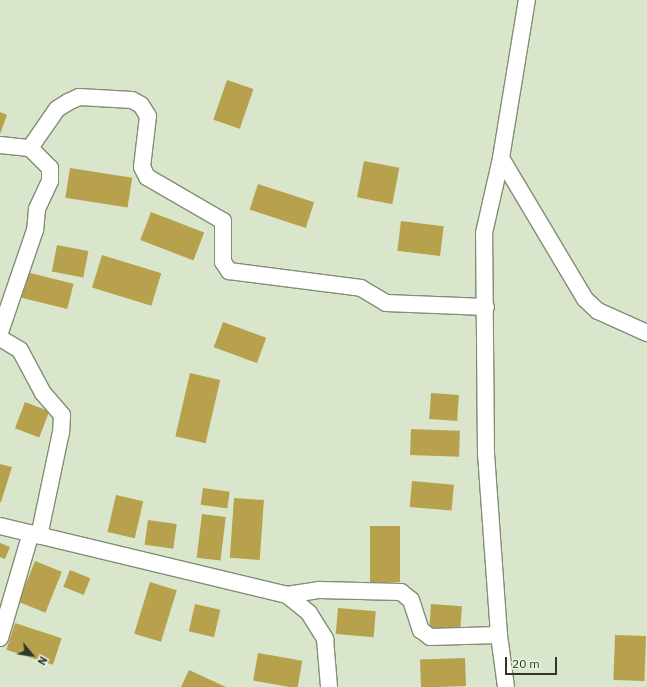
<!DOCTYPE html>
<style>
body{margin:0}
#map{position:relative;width:647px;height:687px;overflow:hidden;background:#dae6cc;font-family:"IBM Plex Sans",sans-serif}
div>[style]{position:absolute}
.building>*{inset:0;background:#b7a14d;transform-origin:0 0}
.roads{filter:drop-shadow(1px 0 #828d75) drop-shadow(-1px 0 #828d75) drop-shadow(0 1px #828d75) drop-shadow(0 -1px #828d75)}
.street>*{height:16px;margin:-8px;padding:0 8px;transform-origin:8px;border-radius:8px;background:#fff}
span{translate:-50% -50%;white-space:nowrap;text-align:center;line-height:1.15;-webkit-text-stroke:4px #e7f3d9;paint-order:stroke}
.north{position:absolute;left:12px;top:635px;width:40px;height:40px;-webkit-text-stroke:3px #e7f3d9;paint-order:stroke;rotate:119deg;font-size:11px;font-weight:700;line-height:16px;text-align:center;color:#32372c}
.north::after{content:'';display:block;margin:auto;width:14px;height:18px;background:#32372c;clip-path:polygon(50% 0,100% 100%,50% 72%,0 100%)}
.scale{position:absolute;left:505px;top:657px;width:52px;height:18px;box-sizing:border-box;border:2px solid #32372c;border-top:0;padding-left:5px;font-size:12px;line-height:14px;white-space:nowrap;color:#32372c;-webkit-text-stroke:3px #e7f3d9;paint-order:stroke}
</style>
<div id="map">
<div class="building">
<i style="left:227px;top:80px;width:28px;height:42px;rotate:19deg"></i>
<i style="clip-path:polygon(0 112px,7px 115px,0 134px)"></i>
<i style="left:364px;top:161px;width:36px;height:37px;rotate:11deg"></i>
<i style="left:70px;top:168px;width:63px;height:30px;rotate:9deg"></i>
<i style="left:258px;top:184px;width:59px;height:27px;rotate:18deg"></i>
<i style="left:151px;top:212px;width:57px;height:30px;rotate:21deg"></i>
<i style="left:401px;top:221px;width:43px;height:30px;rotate:7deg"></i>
<i style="left:57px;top:245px;width:32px;height:27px;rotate:11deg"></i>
<i style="left:102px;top:255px;width:62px;height:34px;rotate:17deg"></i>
<i style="left:26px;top:272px;width:49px;height:26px;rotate:14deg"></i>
<i style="left:223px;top:322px;width:46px;height:27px;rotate:20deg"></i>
<i style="left:190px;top:373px;width:31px;height:65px;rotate:13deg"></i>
<i style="left:431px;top:393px;width:28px;height:26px;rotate:4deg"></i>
<i style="left:25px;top:402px;width:26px;height:28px;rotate:21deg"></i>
<i style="left:411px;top:429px;width:49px;height:26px;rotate:2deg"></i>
<i style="clip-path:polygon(0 464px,12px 467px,1px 502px,0 502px)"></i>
<i style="left:412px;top:481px;width:42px;height:26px;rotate:5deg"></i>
<i style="left:203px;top:488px;width:27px;height:17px;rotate:8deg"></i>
<i style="left:116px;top:495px;width:28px;height:38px;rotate:13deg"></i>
<i style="left:234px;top:498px;width:30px;height:60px;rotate:4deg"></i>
<i style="left:202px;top:514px;width:24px;height:44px;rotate:7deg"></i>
<i style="left:148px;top:520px;width:29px;height:25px;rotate:8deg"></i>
<i style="left:370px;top:526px;width:30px;height:56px"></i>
<i style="clip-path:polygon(0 543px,10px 547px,5px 559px,0 557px)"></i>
<i style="left:35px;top:561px;width:29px;height:44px;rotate:22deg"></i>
<i style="left:70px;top:570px;width:22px;height:18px;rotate:22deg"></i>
<i style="left:150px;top:582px;width:28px;height:54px;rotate:17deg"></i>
<i style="left:195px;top:604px;width:26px;height:28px;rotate:13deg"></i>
<i style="left:431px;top:604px;width:31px;height:24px;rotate:4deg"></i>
<i style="left:338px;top:608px;width:38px;height:26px;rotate:5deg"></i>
<i style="left:15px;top:623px;width:49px;height:28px;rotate:18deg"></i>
<i style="left:615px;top:635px;width:31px;height:45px;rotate:2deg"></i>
<i style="left:258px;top:653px;width:45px;height:28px;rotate:10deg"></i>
<i style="left:465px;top:658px;width:28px;height:45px;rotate:88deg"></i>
<i style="clip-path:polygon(189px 670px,226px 687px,181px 687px)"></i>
</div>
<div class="roads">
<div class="street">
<i style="left:0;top:145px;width:30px;rotate:6deg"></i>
<i style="left:30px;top:148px;width:28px;rotate:45deg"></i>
<i style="left:50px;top:168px;width:13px;rotate:90deg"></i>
<i style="left:50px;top:181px;width:31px;rotate:115deg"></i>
<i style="left:37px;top:209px;width:21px;rotate:95deg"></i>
<i style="left:35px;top:230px;width:108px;rotate:108.9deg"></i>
<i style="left:30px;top:148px;width:47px;rotate:-55.3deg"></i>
<i style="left:57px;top:109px;width:13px;rotate:-32deg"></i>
<i style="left:68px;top:102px;width:12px;rotate:-24deg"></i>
<i style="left:79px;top:97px;width:53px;rotate:3.2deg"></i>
<i style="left:132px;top:100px;width:10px;rotate:29deg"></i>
<i style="left:141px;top:105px;width:13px;rotate:58deg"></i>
<i style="left:148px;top:116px;width:51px;rotate:96.7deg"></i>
<i style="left:142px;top:167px;width:11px;rotate:63deg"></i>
<i style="left:147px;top:177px;width:88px;rotate:30.1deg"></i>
<i style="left:223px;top:221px;width:41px;rotate:90deg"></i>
<i style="left:223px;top:262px;width:11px;rotate:56deg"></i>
<i style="left:229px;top:271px;width:133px;rotate:7.3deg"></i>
<i style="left:361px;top:288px;width:29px;rotate:31deg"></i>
<i style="left:386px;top:303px;width:100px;rotate:2.3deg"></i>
<i style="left:501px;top:158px;width:164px;rotate:59.2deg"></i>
<i style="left:585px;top:299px;width:18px;rotate:43deg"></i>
<i style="left:598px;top:311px;width:54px;rotate:24.2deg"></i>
<i style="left:0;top:338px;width:23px;rotate:31deg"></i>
<i style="left:20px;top:350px;width:49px;rotate:61.9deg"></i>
<i style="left:43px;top:393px;width:29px;rotate:49deg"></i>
<i style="left:62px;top:415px;width:17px;rotate:93deg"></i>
<i style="left:61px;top:432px;width:106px;rotate:101.9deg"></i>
<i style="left:0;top:526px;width:295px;rotate:13.5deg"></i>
<i style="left:287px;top:595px;width:28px;rotate:39deg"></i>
<i style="left:309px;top:613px;width:31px;rotate:58deg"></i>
<i style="left:325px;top:639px;width:48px;rotate:85.2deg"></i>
<i style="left:287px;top:595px;width:33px;rotate:-9deg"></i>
<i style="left:320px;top:590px;width:81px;rotate:1.4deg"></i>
<i style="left:401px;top:592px;width:13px;rotate:39deg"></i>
<i style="left:411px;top:600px;width:32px;rotate:72deg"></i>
<i style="left:421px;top:630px;width:11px;rotate:38deg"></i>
<i style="left:430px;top:637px;width:69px;rotate:-1.7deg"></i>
<i style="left:0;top:638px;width:109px;rotate:-73.6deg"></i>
<i style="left:506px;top:687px;width:52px;rotate:-97.7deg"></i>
<i style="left:499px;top:635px;width:181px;rotate:-94.1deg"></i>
<i style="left:486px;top:454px;width:221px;rotate:-90.5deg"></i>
<i style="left:484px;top:233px;width:77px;rotate:-77.2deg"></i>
<i style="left:501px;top:158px;width:160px;rotate:-80.7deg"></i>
</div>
</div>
<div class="north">N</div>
<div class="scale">20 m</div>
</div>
